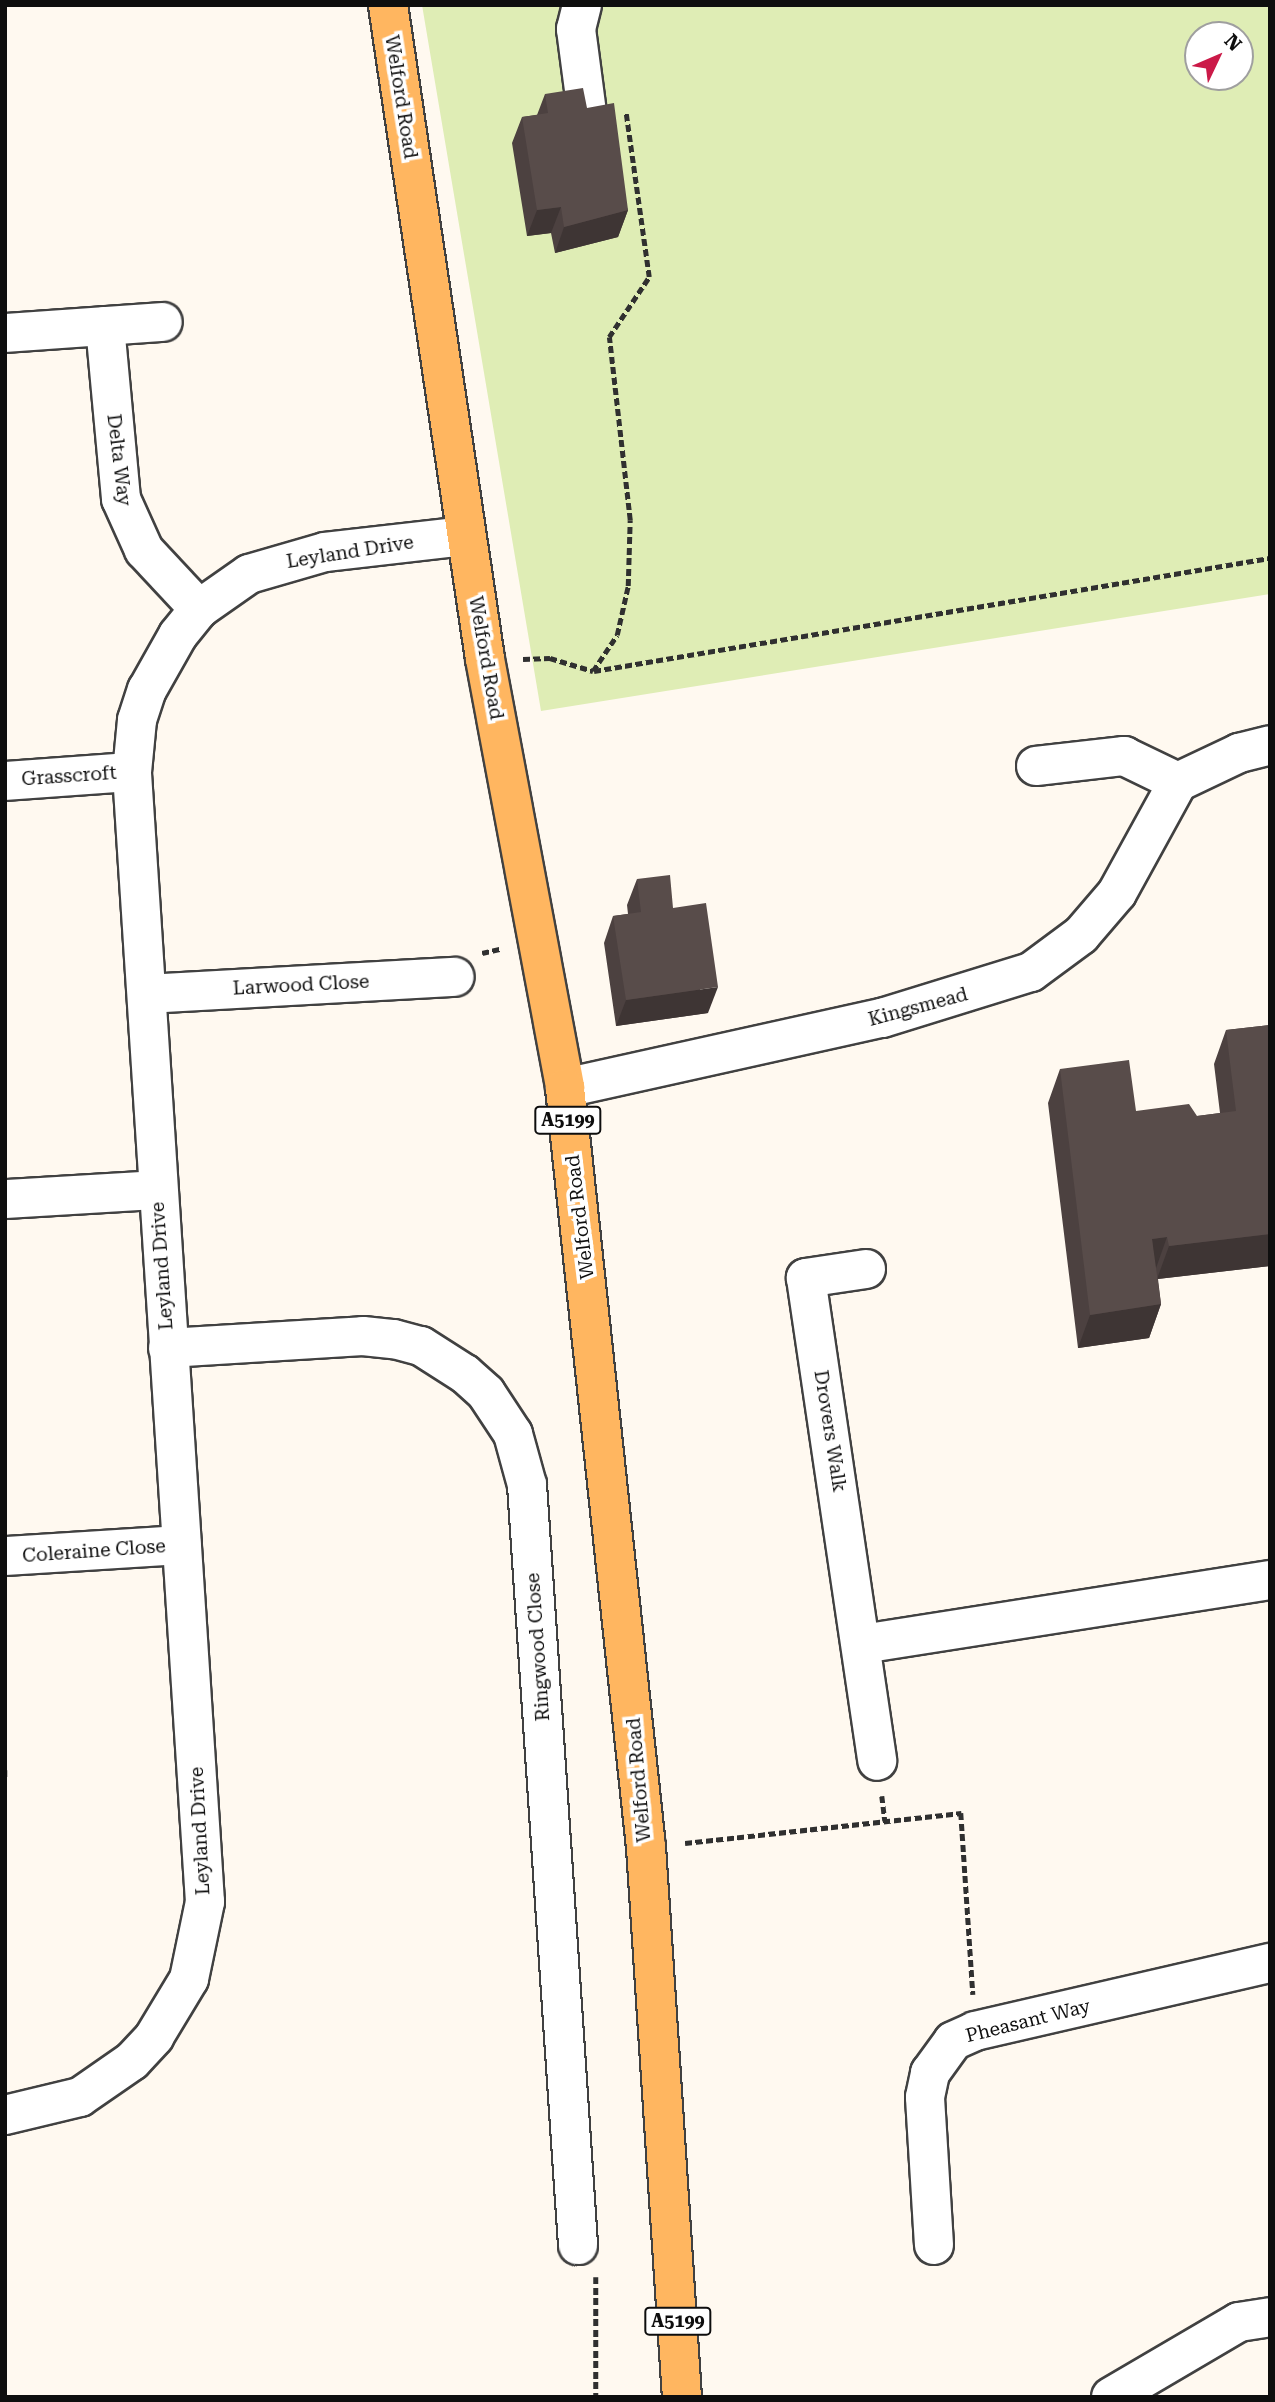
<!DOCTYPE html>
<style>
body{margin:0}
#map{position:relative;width:1275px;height:2402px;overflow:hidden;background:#fff9f0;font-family:"Roboto Serif",serif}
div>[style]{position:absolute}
.green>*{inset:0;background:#dfedb5}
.path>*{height:4.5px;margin-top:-2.25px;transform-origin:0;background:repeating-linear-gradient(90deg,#303030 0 7px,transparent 0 10.5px)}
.roads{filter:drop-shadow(2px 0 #414141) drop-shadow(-2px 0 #414141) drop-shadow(0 2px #414141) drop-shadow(0 -2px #414141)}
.minor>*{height:38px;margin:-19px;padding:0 19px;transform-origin:19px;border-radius:19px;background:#fff}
.major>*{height:38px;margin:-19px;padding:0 19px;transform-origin:19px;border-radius:19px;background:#ffb660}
.wall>*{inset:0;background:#4c4140}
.shaded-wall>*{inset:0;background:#3e3534}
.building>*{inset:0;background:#584c4a}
span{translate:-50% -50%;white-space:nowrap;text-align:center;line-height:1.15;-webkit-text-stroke:7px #fff;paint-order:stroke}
.shield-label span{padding:2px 5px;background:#fff;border:2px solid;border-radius:5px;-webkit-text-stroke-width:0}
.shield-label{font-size:18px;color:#0e0e0e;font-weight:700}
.street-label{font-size:19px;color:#0e0e0e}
.frame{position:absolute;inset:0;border:7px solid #0e0e0e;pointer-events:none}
.north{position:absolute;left:1184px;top:21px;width:70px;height:70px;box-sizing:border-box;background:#fff;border:2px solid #9f9f9f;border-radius:50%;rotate:46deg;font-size:19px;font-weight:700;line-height:28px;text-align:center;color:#0e0e0e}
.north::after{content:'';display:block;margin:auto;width:24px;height:32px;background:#cb1a48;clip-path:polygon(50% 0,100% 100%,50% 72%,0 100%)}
</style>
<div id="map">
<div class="green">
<i style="clip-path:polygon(evenodd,422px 5px,1270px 5px,1270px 594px,541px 711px,422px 5px,1198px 35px,1240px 35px,1240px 77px,1198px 77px,1198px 35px)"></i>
</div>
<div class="path">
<i style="left:523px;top:659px;width:27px;rotate:-2deg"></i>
<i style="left:550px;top:658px;width:45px;rotate:16.8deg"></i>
<i style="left:593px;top:671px;width:43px;rotate:-56.3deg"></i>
<i style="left:617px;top:635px;width:50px;rotate:-77.3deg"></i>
<i style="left:628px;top:586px;width:66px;rotate:-88.3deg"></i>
<i style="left:630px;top:520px;width:184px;rotate:-96.5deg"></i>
<i style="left:609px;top:337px;width:72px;rotate:-56.3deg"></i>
<i style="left:649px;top:277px;width:165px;rotate:-98deg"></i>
<i style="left:594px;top:671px;width:685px;rotate:-9.49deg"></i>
<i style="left:482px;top:953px;width:18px;rotate:-13deg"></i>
<i style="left:5px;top:1770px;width:7px;rotate:90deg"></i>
<i style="left:882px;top:1796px;width:25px;rotate:83deg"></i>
<i style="left:685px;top:1843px;width:278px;rotate:-6.2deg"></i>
<i style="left:961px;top:1813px;width:182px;rotate:86.2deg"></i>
<i style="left:596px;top:2277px;width:120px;rotate:90deg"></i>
</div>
<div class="roads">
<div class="minor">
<i style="left:582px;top:5px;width:25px;rotate:104deg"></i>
<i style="left:576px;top:29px;width:84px;rotate:82.5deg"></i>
<i style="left:105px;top:326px;width:174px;rotate:84.7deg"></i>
<i style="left:121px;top:499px;width:56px;rotate:65.7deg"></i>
<i style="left:144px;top:550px;width:81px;rotate:47deg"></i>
<i style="left:5px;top:333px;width:158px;rotate:-4deg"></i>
<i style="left:1036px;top:766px;width:89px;rotate:-6.5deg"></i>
<i style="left:1124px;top:756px;width:60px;rotate:25.7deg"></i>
<i style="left:5px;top:781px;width:127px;rotate:-4.1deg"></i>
<i style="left:147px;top:994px;width:308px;rotate:-3.2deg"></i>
<i style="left:565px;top:1088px;width:325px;rotate:-12.5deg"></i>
<i style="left:882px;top:1018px;width:156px;rotate:-17.2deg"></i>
<i style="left:1031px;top:972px;width:62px;rotate:-36.5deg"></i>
<i style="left:1081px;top:935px;width:55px;rotate:-49.4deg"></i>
<i style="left:1117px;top:893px;width:127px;rotate:-61.2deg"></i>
<i style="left:1178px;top:782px;width:68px;rotate:-25.4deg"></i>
<i style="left:1239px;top:753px;width:32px;rotate:-14deg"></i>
<i style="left:5px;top:1199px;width:152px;rotate:-3.4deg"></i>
<i style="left:866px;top:1269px;width:61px;rotate:171.5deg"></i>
<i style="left:806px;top:1278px;width:488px;rotate:81.6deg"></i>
<i style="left:168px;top:1348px;width:195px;rotate:-3.5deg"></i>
<i style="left:363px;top:1336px;width:31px;rotate:6deg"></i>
<i style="left:394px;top:1339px;width:28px;rotate:15deg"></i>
<i style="left:421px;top:1346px;width:52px;rotate:32.5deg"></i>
<i style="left:465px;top:1374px;width:28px;rotate:42deg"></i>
<i style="left:486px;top:1393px;width:49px;rotate:56.6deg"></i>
<i style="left:513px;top:1434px;width:53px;rotate:74.6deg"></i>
<i style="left:527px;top:1485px;width:762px;rotate:86.16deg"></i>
<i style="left:5px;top:1556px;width:177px;rotate:-3.6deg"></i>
<i style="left:862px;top:1644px;width:413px;rotate:-8.9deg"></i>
<i style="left:5px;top:2115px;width:77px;rotate:-13.5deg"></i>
<i style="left:80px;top:2097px;width:63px;rotate:-34.7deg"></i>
<i style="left:132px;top:2061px;width:33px;rotate:-47deg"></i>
<i style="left:154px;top:2037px;width:68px;rotate:-58.9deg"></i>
<i style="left:189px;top:1979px;width:79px;rotate:-78.3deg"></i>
<i style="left:205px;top:1902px;width:1132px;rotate:-93.7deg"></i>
<i style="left:132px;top:772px;width:52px;rotate:-84.5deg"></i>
<i style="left:137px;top:720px;width:32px;rotate:-72deg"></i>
<i style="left:147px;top:690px;width:63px;rotate:-60.6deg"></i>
<i style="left:178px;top:635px;width:33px;rotate:-51deg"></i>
<i style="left:199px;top:609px;width:61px;rotate:-35deg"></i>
<i style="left:249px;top:574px;width:79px;rotate:-16.1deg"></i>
<i style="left:325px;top:552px;width:142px;rotate:-6.5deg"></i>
<i style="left:934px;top:2245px;width:148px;rotate:-93.5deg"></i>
<i style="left:925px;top:2097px;width:25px;rotate:-78deg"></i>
<i style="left:930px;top:2073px;width:39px;rotate:-54deg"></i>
<i style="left:953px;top:2041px;width:24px;rotate:-24deg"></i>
<i style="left:975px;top:2031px;width:303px;rotate:-13deg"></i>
<i style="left:1111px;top:2397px;width:148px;rotate:-30.4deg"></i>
<i style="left:1239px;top:2322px;width:31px;rotate:-9deg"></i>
</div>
<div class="major">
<i style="left:388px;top:5px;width:661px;rotate:81.56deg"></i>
<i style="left:485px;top:659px;width:436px;rotate:79.4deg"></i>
<i style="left:565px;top:1088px;width:763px;rotate:83.91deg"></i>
<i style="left:646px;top:1847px;width:551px;rotate:86.26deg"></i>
</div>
</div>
<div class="wall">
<i style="clip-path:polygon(545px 94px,587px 108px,628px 210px,618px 237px,555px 253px,551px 233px,527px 236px,512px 143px,522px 117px,537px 115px)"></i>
<i style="clip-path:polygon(637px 879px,673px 908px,708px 1013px,616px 1026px,604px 943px,613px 916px,628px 914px,627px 905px)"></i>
<i style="clip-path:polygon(1270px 1025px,1270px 1266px,1158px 1279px,1161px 1304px,1149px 1338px,1078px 1348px,1048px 1103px,1060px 1069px,1136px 1111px,1197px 1116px,1220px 1113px,1214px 1064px,1226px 1030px)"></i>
</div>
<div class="shaded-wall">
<i style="clip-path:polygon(561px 207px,551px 233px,527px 236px,537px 210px)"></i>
<i style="clip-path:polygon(628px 210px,618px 237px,555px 253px,564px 227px)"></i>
<i style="clip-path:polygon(718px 987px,708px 1013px,616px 1026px,626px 1000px)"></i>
<i style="clip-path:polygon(1270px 1234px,1270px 1266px,1157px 1279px,1169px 1246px)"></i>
<i style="clip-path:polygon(1167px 1237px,1155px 1271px,1152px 1239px)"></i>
<i style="clip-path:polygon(1161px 1304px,1149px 1338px,1078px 1348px,1090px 1315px)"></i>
</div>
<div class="building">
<i style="clip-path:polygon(583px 88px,587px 108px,614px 103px,628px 210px,564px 227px,561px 207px,537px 210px,522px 117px,548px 113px,545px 94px)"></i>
<i style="clip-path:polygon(670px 875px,673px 908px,706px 903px,718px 987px,626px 1000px,613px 916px,641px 912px,637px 879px)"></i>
<i style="clip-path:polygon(1270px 1025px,1270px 1234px,1169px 1246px,1167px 1237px,1152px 1239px,1161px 1304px,1090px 1315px,1060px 1069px,1129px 1060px,1136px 1111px,1189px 1104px,1197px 1116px,1236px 1111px,1226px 1030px)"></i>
</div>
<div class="shield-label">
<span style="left:568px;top:1120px">A5199</span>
<span style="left:678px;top:2321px">A5199</span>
</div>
<div class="street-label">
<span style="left:401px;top:97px;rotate:81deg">Welford Road</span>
<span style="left:119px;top:460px;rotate:83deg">Delta Way</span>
<span style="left:350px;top:552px;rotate:-9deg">Leyland Drive</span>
<span style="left:486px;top:658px;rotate:80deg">Welford Road</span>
<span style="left:69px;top:776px;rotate:-4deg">Grasscroft</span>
<span style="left:301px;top:985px;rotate:-3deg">Larwood Close</span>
<span style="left:918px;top:1007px;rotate:-15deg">Kingsmead</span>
<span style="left:580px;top:1217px;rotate:-97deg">Welford Road</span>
<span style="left:162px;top:1266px;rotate:-94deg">Leyland Drive</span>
<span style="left:830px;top:1431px;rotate:81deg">Drovers Walk</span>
<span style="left:94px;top:1551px;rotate:-4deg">Coleraine Close</span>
<span style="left:538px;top:1647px;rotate:-94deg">Ringwood Close</span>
<span style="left:639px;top:1780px;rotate:-95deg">Welford Road</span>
<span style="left:200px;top:1831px;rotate:-93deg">Leyland Drive</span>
<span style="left:1028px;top:2021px;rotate:-14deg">Pheasant Way</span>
</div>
<div class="frame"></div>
<div class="north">N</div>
</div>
